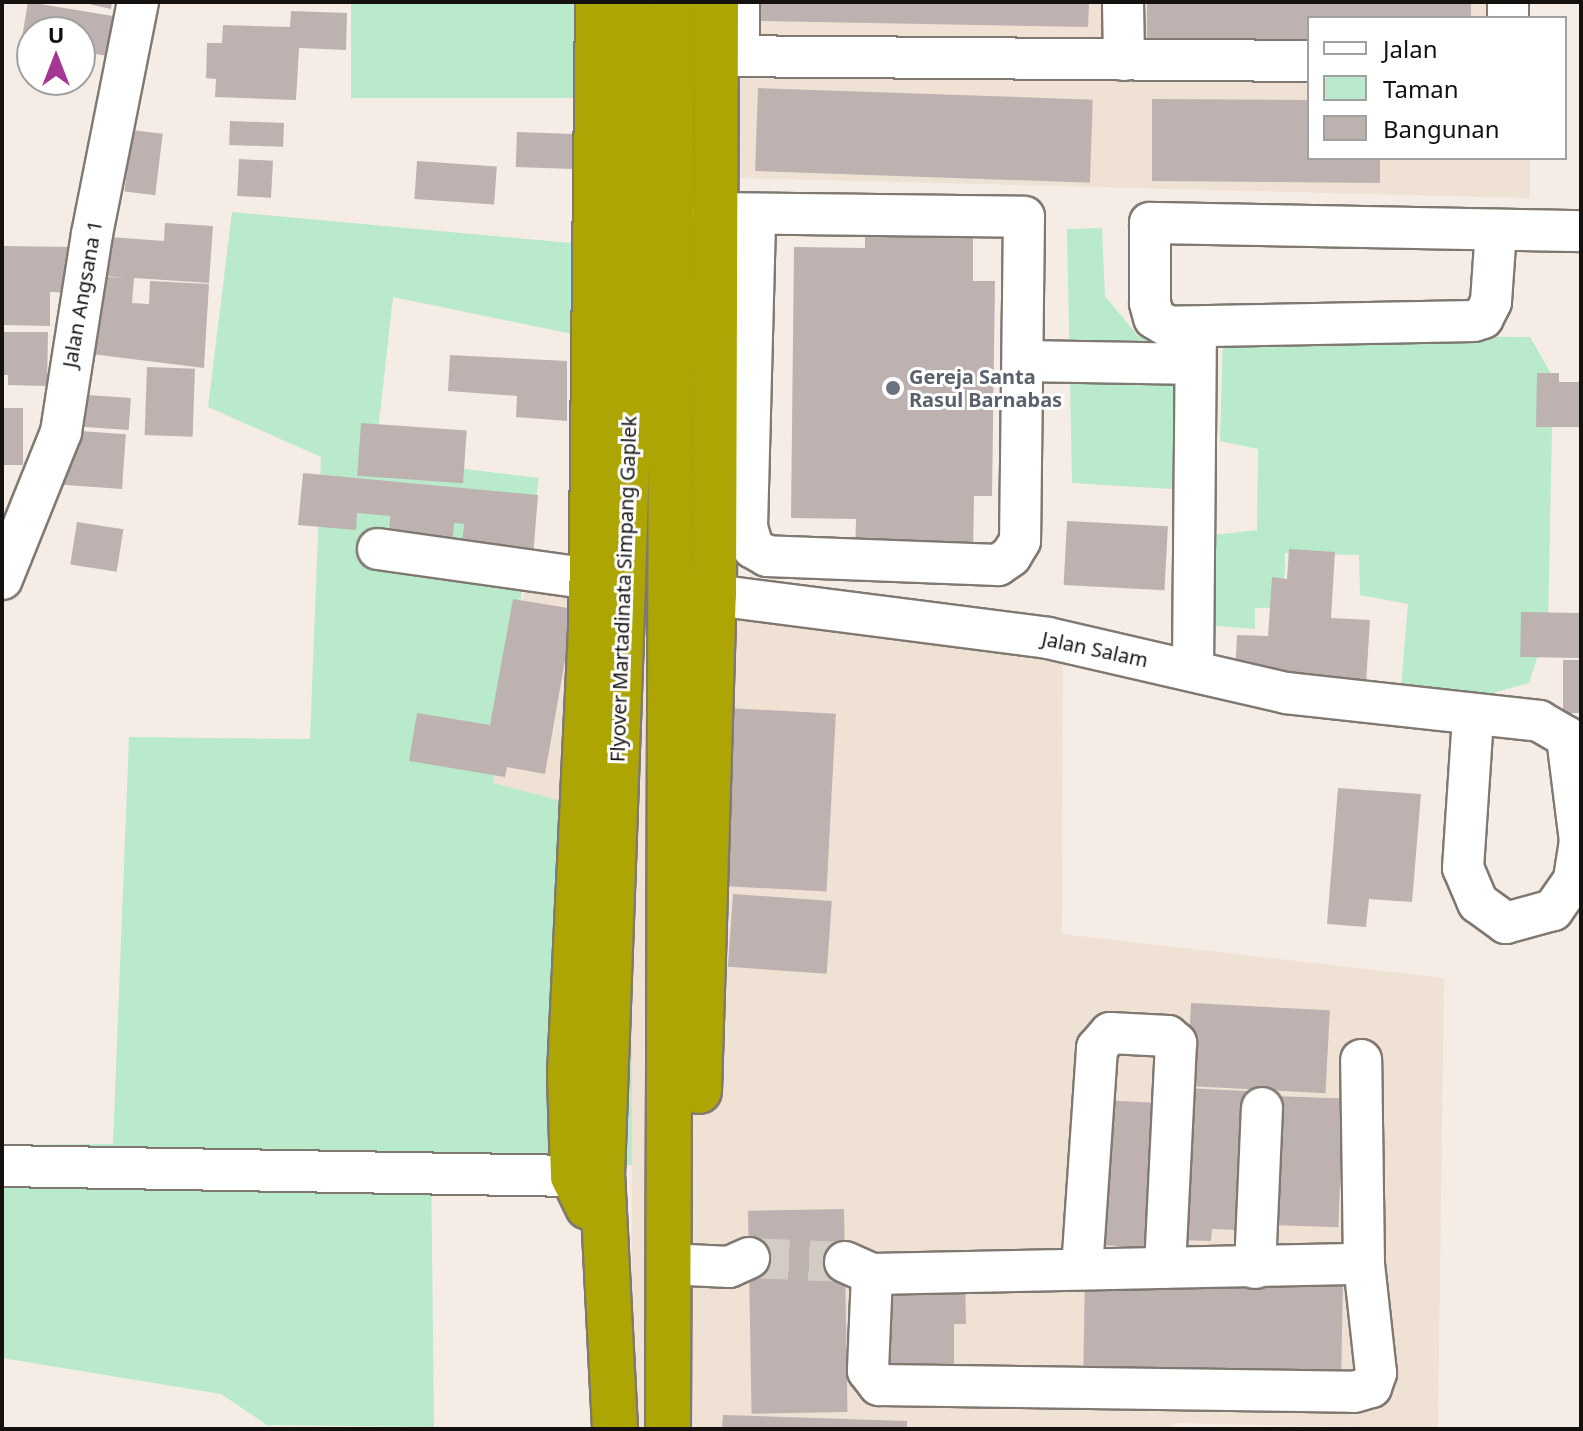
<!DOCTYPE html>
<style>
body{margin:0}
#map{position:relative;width:1583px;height:1431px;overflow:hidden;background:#f5ede5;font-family:"Noto Sans",sans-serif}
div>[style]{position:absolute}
.built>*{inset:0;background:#efe1d4}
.green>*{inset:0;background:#b8eacb;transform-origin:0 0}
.building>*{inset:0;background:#bdb2b0;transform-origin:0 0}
.minor-tunnel>*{height:40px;margin-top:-20px;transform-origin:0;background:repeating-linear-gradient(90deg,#d3ccc5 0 40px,transparent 0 60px)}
.roads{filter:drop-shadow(2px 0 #807972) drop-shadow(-2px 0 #807972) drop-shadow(0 2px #807972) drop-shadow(0 -2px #807972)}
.minor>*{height:40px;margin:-20px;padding:0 20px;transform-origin:20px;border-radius:20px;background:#fff}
.highway>*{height:44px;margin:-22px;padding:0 22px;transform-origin:22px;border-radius:22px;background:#aca503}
.dots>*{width:22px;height:22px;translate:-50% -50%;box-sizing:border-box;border:4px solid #fff;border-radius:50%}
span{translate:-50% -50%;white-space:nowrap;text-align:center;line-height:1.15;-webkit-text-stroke:6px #fff;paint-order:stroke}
.street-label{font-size:20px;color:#14110f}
.worship-label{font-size:20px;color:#5b616d;font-weight:700}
.left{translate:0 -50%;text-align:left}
.frame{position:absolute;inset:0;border:4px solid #14110f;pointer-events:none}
.legend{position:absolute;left:1307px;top:16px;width:260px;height:144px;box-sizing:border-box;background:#fff;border:2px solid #a1a09f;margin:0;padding:10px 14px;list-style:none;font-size:24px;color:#14110f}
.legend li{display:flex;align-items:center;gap:16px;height:40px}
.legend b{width:40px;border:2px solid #a1a09f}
.north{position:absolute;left:16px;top:16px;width:80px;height:80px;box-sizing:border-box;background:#fff;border:2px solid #a1a09f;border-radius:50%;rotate:0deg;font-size:22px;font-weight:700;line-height:32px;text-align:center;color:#14110f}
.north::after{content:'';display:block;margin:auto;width:28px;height:36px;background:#a53694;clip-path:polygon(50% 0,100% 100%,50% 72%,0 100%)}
</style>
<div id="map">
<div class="built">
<i style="clip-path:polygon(741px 2px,1526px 2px,1527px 18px,1309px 18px,1309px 158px,1530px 158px,1530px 198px,739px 178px)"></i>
<i style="clip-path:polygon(529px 563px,1063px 625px,1062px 934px,1444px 978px,1438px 1429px,1172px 1423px,1171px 1429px,632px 1429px,631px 819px,493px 784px)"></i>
</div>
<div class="green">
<i style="left:351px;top:2px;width:235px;height:96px"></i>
<i style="clip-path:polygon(232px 212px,581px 244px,582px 336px,393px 297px,375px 458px,539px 478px,493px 783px,631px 819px,632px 1165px,431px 1157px,434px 1427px,267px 1425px,221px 1394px,2px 1358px,2px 1145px,113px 1144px,129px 737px,310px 739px,321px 457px,208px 407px)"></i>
<i style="clip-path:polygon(1102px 228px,1105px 296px,1138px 336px,1190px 342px,1189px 490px,1072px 483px,1067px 229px)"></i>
<i style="clip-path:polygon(1376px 336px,1530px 337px,1553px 377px,1548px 625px,1529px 683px,1475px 698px,1401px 686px,1408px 604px,1360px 595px,1359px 555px,1285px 553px,1284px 607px,1255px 608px,1255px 629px,1205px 625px,1214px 535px,1257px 530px,1258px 449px,1220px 441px,1223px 340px)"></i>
</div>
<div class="building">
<i style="clip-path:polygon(28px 2px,125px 18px,118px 58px,80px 51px,80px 32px,32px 32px,32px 51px,20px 49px)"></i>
<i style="clip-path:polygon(80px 2px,112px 2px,111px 9px)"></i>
<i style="clip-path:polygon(760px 2px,1089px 2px,1088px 27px,759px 21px)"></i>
<i style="clip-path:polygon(1147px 2px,1471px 2px,1471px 18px,1309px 18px,1309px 46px,1147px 47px)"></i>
<i style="clip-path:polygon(291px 11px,347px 13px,346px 50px,299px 48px,296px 100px,215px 97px,216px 79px,206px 78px,207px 43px,222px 43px,223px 25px,290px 27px)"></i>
<i style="left:758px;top:88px;width:335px;height:83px;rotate:2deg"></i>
<i style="clip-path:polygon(1152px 99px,1309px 100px,1309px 158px,1380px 158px,1380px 183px,1152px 181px)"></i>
<i style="left:230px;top:121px;width:54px;height:24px;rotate:2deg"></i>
<i style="left:132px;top:130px;width:31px;height:62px;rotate:7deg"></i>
<i style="left:517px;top:132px;width:64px;height:35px;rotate:2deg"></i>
<i style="left:239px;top:159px;width:34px;height:37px;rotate:3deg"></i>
<i style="left:417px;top:161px;width:80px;height:38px;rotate:4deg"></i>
<i style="clip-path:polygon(165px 223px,213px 226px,209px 283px,134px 278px,132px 303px,149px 304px,150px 281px,209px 284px,204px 368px,83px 353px,89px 276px,126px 278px,94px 275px,97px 236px,164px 241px)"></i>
<i style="clip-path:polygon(865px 231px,973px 233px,973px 281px,995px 281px,992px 496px,974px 496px,973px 558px,855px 556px,856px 519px,791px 518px,794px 247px,865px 248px)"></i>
<i style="clip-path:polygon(2px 246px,76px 247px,76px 293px,50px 292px,50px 326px,2px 325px)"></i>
<i style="clip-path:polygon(2px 332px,48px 332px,47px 386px,8px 385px,8px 375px,2px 375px)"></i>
<i style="clip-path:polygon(450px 355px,567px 361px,567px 421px,516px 417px,517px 396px,448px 391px)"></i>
<i style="left:147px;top:367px;width:48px;height:68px;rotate:2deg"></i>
<i style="clip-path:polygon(1537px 373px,1559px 373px,1559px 382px,1581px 382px,1581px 427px,1536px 427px)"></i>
<i style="left:73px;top:394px;width:58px;height:32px;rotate:4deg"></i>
<i style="left:2px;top:408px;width:21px;height:57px"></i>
<i style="left:361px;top:423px;width:106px;height:53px;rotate:4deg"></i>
<i style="left:66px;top:430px;width:60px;height:55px;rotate:4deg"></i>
<i style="clip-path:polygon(303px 473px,538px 495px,533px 557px,462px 545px,464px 524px,454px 523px,452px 545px,389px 539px,390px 516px,357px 513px,356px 530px,298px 525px)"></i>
<i style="left:1067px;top:521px;width:101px;height:64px;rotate:3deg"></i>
<i style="left:77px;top:522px;width:47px;height:43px;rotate:9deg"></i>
<i style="clip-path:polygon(1289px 549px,1335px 552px,1331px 618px,1370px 620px,1366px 684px,1235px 676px,1237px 635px,1268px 636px,1272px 577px,1287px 579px)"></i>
<i style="clip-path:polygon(513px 599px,574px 609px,545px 774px,507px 767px,505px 777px,409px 761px,417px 713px,490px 725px)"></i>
<i style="left:1521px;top:612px;width:60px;height:45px;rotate:1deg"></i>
<i style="left:1563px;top:660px;width:18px;height:53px"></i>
<i style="left:727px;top:708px;width:109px;height:178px;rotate:3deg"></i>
<i style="clip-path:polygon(1338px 788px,1421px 794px,1412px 902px,1369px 899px,1366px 927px,1327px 924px)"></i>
<i style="left:733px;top:894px;width:99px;height:73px;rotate:4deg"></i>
<i style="left:1191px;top:1003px;width:139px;height:83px;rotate:3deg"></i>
<i style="clip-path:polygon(1184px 1088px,1246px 1091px,1239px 1230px,1212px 1229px,1211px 1241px,1177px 1240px)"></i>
<i style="left:1274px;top:1096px;width:69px;height:129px;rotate:2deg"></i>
<i style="left:1102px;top:1100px;width:67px;height:145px;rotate:3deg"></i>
<i style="left:844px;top:1209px;width:203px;height:96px;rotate:89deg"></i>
<i style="left:1085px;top:1272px;width:258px;height:102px;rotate:1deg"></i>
<i style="clip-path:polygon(965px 1278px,966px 1324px,954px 1324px,954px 1376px,878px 1377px,877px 1279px)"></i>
<i style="clip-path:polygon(723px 1415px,907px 1421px,907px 1429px,722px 1429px)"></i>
</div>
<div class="minor-tunnel">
<i style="left:749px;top:1258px;width:96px;rotate:2.4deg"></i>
</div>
<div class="roads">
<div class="minor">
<i style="left:739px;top:2px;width:54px;rotate:90deg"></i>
<i style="left:1123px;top:2px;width:58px;rotate:89deg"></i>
<i style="left:1508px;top:2px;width:16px;rotate:90deg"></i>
<i style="left:716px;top:56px;width:593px;rotate:0.48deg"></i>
<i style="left:713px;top:213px;width:311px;rotate:0.7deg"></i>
<i style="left:1024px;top:217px;width:324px;rotate:90.7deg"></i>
<i style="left:1020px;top:541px;width:17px;rotate:121deg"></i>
<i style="left:1011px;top:556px;width:16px;rotate:145deg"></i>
<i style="left:998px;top:565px;width:231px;rotate:-177.8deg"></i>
<i style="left:767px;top:556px;width:16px;rotate:-150deg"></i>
<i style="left:753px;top:548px;width:22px;rotate:-106deg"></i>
<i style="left:747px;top:527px;width:313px;rotate:-88.5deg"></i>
<i style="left:1496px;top:230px;width:72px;rotate:94deg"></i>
<i style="left:1491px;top:302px;width:18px;rotate:117deg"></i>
<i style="left:1483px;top:318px;width:9px;rotate:162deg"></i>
<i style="left:1474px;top:321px;width:305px;rotate:178.9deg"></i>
<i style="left:1169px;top:327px;width:17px;rotate:-149deg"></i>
<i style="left:1154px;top:318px;width:16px;rotate:-105deg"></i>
<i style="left:1150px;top:303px;width:80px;rotate:-90deg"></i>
<i style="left:1150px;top:223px;width:431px;rotate:1.1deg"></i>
<i style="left:1026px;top:361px;width:169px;rotate:1deg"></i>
<i style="left:378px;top:549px;width:215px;rotate:8deg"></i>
<i style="left:2px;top:579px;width:158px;rotate:-68.1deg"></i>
<i style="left:61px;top:432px;width:200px;rotate:-81.1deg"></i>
<i style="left:92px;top:234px;width:237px;rotate:-78.8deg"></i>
<i style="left:714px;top:595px;width:337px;rotate:7.3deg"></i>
<i style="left:1048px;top:638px;width:244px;rotate:13deg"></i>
<i style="left:1286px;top:693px;width:255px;rotate:6.3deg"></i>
<i style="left:1539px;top:721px;width:32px;rotate:30deg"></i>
<i style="left:1567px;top:737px;width:105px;rotate:82.9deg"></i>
<i style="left:1580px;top:841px;width:39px;rotate:99deg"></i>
<i style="left:1574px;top:880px;width:37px;rotate:125deg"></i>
<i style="left:1553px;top:910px;width:49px;rotate:164.5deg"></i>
<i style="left:1506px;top:923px;width:34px;rotate:-144deg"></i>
<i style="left:1478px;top:903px;width:38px;rotate:-113deg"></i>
<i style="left:1463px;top:868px;width:151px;rotate:-86.2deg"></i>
<i style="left:1193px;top:668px;width:341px;rotate:-89.5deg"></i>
<i style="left:2px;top:1166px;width:571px;rotate:1deg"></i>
<i style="left:845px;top:1262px;width:30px;rotate:24deg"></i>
<i style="left:872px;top:1274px;width:492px;rotate:-1.2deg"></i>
<i style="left:668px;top:1264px;width:61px;rotate:2.8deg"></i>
<i style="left:729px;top:1267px;width:22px;rotate:-24deg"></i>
<i style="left:1255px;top:1268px;width:160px;rotate:-87.5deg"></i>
<i style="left:1082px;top:1269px;width:222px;rotate:-86.1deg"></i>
<i style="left:1097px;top:1048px;width:20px;rotate:-49deg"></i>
<i style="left:1110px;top:1033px;width:58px;rotate:3deg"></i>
<i style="left:1168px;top:1036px;width:11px;rotate:41deg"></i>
<i style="left:1176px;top:1043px;width:225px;rotate:92.8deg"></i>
<i style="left:872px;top:1274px;width:97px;rotate:92.4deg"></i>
<i style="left:868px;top:1371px;width:18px;rotate:52deg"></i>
<i style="left:879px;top:1385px;width:475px;rotate:0.8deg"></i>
<i style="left:1354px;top:1392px;width:18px;rotate:-16deg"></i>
<i style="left:1371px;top:1387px;width:15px;rotate:-70deg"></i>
<i style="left:1376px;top:1373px;width:110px;rotate:-96.3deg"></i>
<i style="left:1364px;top:1264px;width:204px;rotate:-90.8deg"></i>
</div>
<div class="highway">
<i style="left:699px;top:1091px;width:496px;rotate:-88.3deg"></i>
<i style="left:714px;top:595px;width:593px;rotate:-89.81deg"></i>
<i style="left:588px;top:1207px;width:34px;rotate:-116deg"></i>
<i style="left:573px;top:1176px;width:102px;rotate:-91.7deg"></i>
<i style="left:570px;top:1074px;width:447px;rotate:-87.3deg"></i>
<i style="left:591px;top:627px;width:625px;rotate:-89.36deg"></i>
<i style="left:615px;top:1429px;width:253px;rotate:-92.9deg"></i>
<i style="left:602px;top:1176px;width:963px;rotate:-87.98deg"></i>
<i style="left:636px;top:214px;width:212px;rotate:-89.7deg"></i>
<i style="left:668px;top:1429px;width:1427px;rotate:-89.84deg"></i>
</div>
</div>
<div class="dots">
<i style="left:893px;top:388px;background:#6b7280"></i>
</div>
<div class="street-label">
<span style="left:82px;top:294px;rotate:-80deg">Jalan Angsana 1</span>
<span style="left:623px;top:589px;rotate:-88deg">Flyover Martadinata Simpang Gaplek</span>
<span style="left:1095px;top:649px;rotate:12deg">Jalan Salam</span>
</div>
<div class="worship-label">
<span class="left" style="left:909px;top:388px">Gereja Santa<br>Rasul Barnabas</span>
</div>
<div class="frame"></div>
<ul class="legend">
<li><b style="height:10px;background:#fff"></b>Jalan</li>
<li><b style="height:22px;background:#b8eacb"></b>Taman</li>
<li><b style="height:22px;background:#bdb2b0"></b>Bangunan</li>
</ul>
<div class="north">U</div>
</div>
